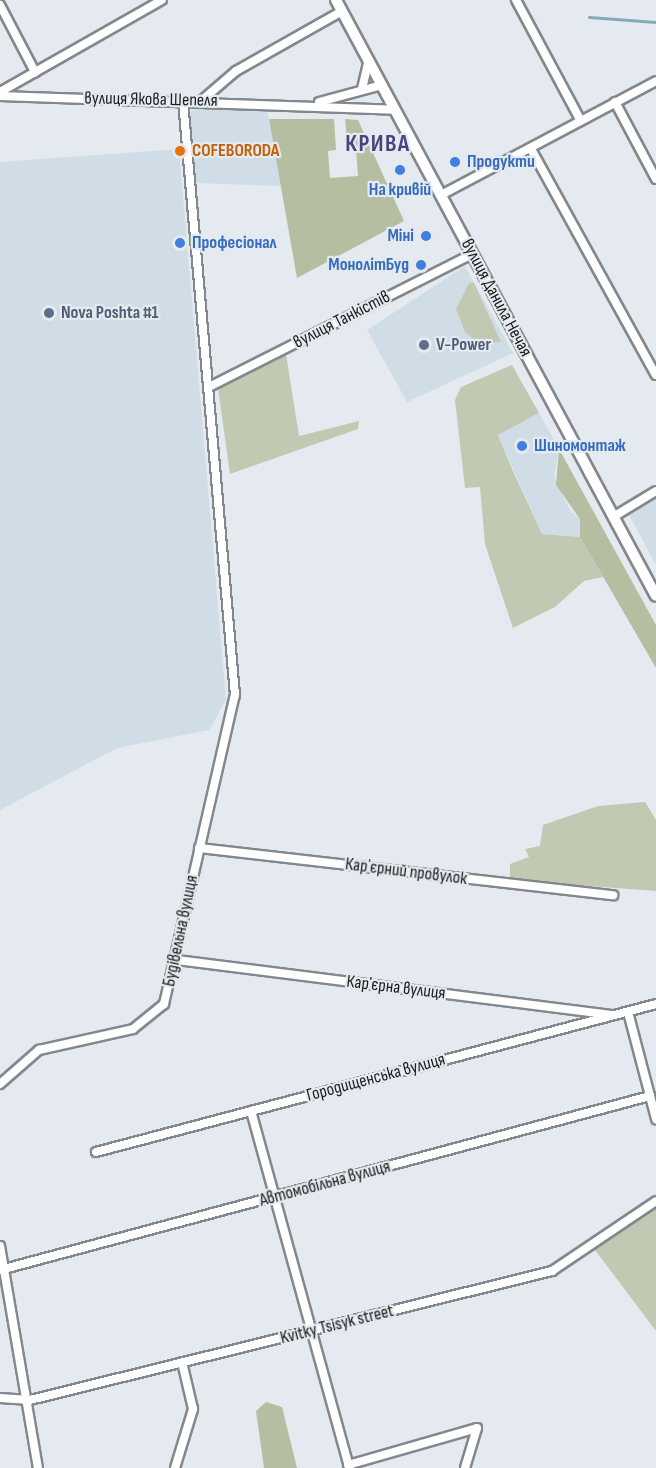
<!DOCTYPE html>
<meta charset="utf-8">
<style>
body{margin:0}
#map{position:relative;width:656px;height:1468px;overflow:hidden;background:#e4eaef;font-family:"Sofia Sans Condensed",sans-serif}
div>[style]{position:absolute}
.built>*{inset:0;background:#d0dde6}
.green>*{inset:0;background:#c2c9b2}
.forest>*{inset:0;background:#b5bea0}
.stream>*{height:3px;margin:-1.5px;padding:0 1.5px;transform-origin:1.5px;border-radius:1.5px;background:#86a9b5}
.roads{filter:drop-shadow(2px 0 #83888c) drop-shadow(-2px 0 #83888c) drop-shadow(0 2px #83888c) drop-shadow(0 -2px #83888c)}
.street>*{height:8px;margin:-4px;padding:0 4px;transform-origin:4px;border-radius:4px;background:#fff}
.secondary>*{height:10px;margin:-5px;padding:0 5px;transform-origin:5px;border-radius:5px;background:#fff}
.dots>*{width:16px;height:16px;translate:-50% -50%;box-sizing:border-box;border:3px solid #e4eaef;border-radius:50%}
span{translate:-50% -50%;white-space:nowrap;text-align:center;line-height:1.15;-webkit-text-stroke:4.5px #e4eaef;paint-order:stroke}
.street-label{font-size:18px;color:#1b1d1f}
.food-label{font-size:18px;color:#c56008;font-weight:700}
.left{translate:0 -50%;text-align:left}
.shop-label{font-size:18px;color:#366cbe;font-weight:700}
.right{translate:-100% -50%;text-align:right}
.service-label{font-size:18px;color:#4e5e75;font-weight:700}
.district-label{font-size:24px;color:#4d417e;font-weight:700;letter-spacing:1.5px}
</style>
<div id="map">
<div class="built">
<i style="clip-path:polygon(198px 106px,267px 109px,281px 186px,194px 183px,186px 116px)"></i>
<i style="clip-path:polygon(179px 149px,226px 700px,209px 730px,117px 748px,0 810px,0 162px)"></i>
<i style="clip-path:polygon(465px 266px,513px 353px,407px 402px,367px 330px)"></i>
<i style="clip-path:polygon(539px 413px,559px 449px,554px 476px,570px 511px,580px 519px,580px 537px,542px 534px,498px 435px)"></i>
<i style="clip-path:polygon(656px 496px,656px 565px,628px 513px)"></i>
</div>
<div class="green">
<i style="clip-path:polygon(469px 283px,474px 283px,501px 342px,478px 343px,465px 332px,456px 309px)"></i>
<i style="clip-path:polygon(286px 354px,299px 436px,359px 421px,358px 429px,230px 474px,218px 388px)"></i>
<i style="clip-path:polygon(512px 365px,539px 413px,498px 435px,513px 471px,542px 534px,580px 537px,603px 577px,584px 581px,555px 607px,513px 628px,485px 544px,480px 487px,465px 488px,455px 400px,461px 387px)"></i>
<i style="clip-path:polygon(645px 802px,656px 820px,656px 891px,510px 880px,510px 864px,529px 857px,525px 849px,540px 846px,543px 825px,598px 806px)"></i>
<i style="clip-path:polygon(656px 1201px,656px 1331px,592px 1246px)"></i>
</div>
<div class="forest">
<i style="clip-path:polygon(269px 119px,334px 119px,336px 150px,328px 151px,330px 178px,358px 176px,356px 149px,348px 150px,345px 119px,358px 120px,404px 221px,297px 278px)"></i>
<i style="clip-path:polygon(559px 449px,656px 625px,656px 668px,580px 537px,580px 519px,556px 485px)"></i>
<i style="clip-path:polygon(266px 1402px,282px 1407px,297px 1468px,264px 1468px,256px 1411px)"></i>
</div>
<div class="stream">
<i style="left:589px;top:17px;width:67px;rotate:4.3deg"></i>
</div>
<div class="roads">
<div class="street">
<i style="left:516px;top:0;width:137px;rotate:61.8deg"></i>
<i style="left:0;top:5px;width:76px;rotate:62.4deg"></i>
<i style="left:362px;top:89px;width:28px;rotate:-77deg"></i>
<i style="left:0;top:92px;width:186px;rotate:-29.6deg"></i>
<i style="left:0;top:96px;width:395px;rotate:2deg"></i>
<i style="left:201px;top:101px;width:46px;rotate:-40.6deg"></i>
<i style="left:236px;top:71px;width:122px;rotate:-29.5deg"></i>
<i style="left:319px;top:102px;width:65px;rotate:-15.1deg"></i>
<i style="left:615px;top:102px;width:87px;rotate:62deg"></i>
<i style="left:531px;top:149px;width:258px;rotate:61.1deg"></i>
<i style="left:441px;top:195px;width:243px;rotate:-27.9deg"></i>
<i style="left:211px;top:386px;width:292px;rotate:-26.8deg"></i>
<i style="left:613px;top:517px;width:50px;rotate:-31.2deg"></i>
<i style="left:199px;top:848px;width:417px;rotate:6.5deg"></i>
<i style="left:177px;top:960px;width:436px;rotate:7.2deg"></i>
<i style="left:628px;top:1012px;width:111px;rotate:75.3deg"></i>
<i style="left:0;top:1084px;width:52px;rotate:-41.1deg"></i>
<i style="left:39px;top:1050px;width:96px;rotate:-12.6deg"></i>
<i style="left:133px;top:1029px;width:40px;rotate:-39deg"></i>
<i style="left:164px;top:1004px;width:317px;rotate:-77.1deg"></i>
<i style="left:235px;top:695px;width:596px;rotate:-95deg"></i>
<i style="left:251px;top:1111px;width:370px;rotate:74.6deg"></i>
<i style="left:96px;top:1152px;width:579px;rotate:-14.8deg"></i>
<i style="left:0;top:1246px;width:225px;rotate:80.3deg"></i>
<i style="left:0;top:1270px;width:673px;rotate:-14.99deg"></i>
<i style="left:0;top:1398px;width:30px;rotate:4deg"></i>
<i style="left:30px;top:1400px;width:538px;rotate:-13.88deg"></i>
<i style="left:552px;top:1271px;width:125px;rotate:-33.9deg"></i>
<i style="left:348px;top:1465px;width:134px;rotate:-16deg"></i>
<i style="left:477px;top:1428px;width:42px;rotate:106.7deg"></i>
<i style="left:175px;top:1468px;width:62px;rotate:-73deg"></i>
<i style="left:193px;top:1409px;width:48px;rotate:-103.2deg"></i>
</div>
<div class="secondary">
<i style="left:336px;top:0;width:676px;rotate:61.77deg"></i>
</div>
</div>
<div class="dots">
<i style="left:180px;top:151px;background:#e8710a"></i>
<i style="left:455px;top:162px;background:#3f7fe0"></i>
<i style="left:400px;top:170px;background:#3f7fe0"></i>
<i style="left:426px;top:236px;background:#3f7fe0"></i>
<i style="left:180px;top:243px;background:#3f7fe0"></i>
<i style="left:421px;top:265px;background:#3f7fe0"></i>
<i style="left:49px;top:313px;background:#5c6f8a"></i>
<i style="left:424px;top:345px;background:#5c6f8a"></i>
<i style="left:522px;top:446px;background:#3f7fe0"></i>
</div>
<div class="street-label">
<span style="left:151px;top:100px;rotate:1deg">вулиця Якова Шепеля</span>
<span style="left:496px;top:298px;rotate:62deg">вулиця Данила Нечая</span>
<span style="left:342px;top:320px;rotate:-27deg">вулиця Танкістів</span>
<span style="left:406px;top:872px;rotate:7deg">Карʼєрний провулок</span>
<span style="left:181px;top:931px;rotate:-78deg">Будівельна вулиця</span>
<span style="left:396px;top:988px;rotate:7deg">Карʼєрна вулиця</span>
<span style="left:376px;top:1078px;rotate:-15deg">Городищенська вулиця</span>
<span style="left:325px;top:1184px;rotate:-15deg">Автомобільна вулиця</span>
<span style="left:337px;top:1325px;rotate:-14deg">Kvitky Tsisyk street</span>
</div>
<div class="food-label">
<span class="left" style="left:192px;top:151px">COFEBORODA</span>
</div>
<div class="shop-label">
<span class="left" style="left:467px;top:162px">Продукти</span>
<span style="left:400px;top:190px">На кривій</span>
<span class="right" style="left:414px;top:236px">Міні</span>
<span class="left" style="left:192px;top:243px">Професіонал</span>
<span class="right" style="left:409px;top:265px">МонолітБуд</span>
<span class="left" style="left:534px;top:446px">Шиномонтаж</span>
</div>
<div class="service-label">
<span class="left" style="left:61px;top:313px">Nova Poshta #1</span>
<span class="left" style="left:436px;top:345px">V-Power</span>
</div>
<div class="district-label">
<span style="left:378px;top:144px">КРИВА</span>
</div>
</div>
